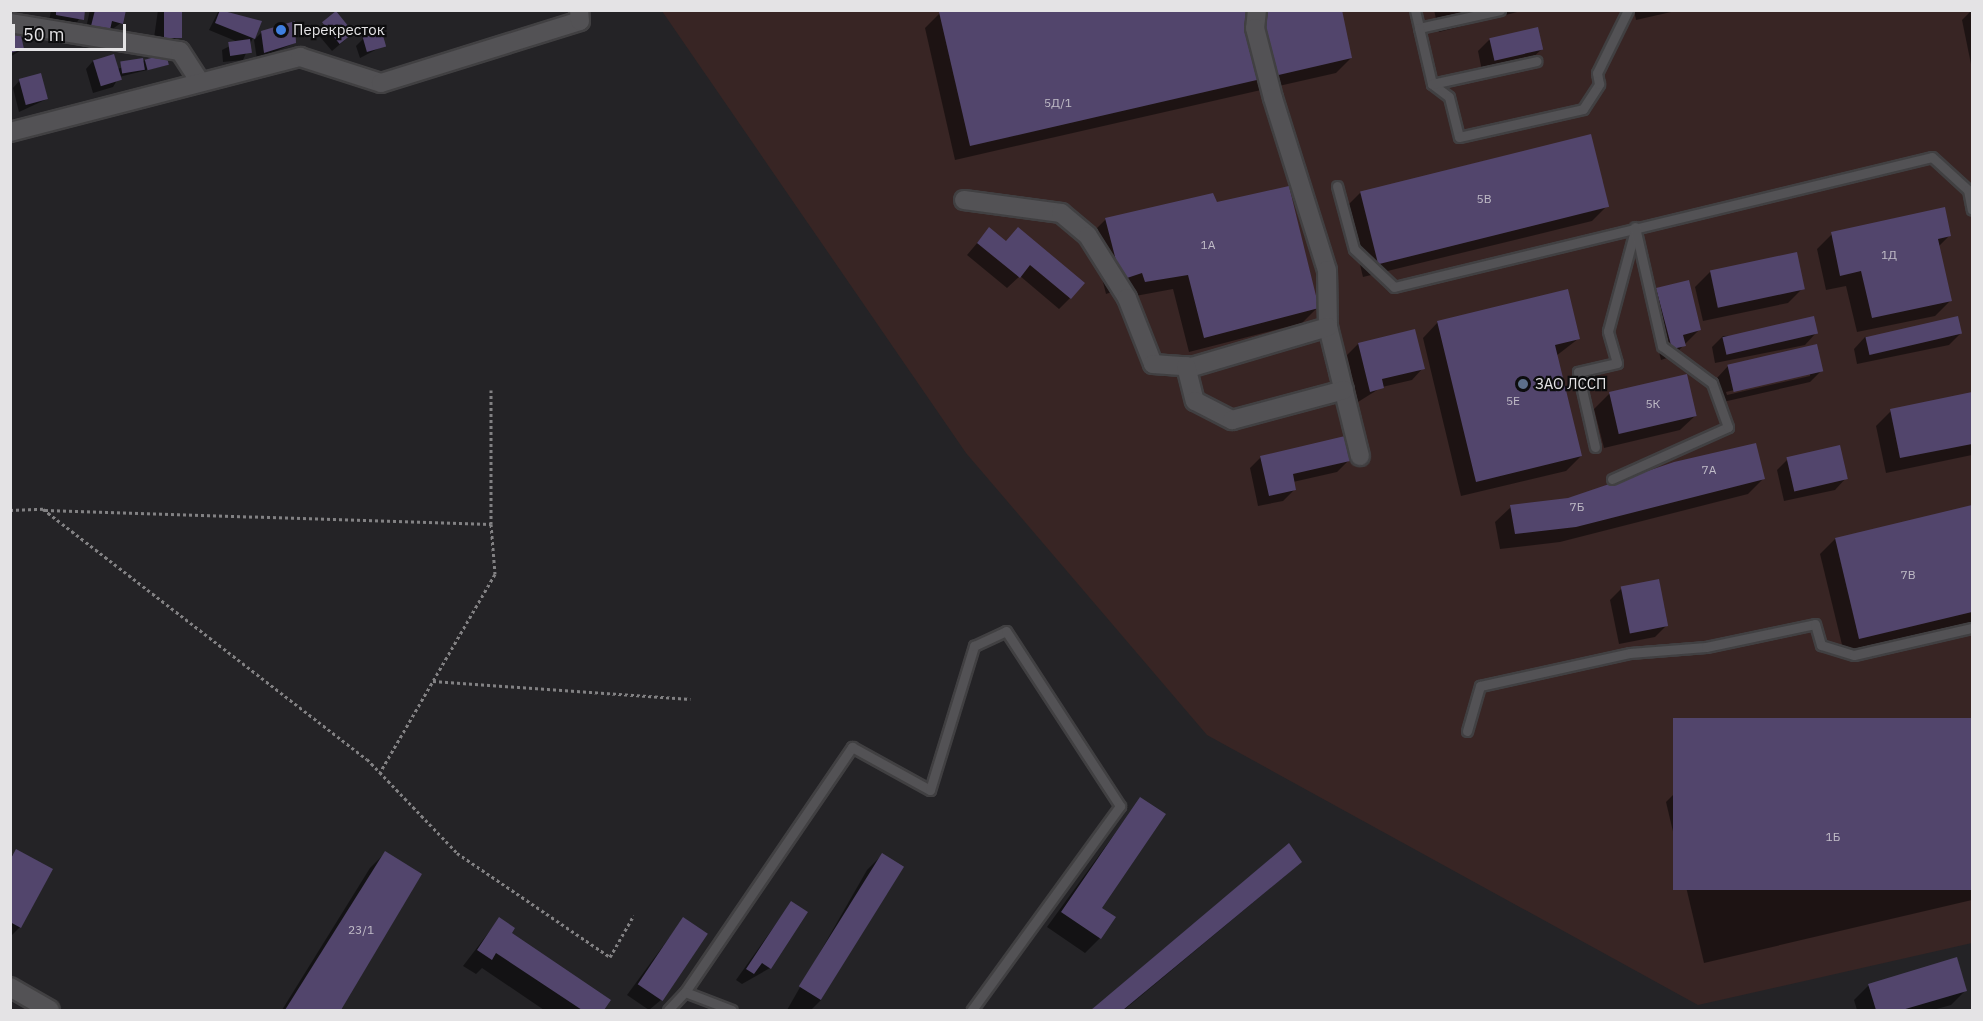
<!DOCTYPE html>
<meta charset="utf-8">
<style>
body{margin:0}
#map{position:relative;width:1983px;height:1021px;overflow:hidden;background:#242326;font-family:"IBM Plex Sans",sans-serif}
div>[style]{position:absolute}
.industrial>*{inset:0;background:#382524}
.shadow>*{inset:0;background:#0007}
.building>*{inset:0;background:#52456c;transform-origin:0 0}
.path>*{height:3px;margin-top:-1.5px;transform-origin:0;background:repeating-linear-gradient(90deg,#828183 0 3px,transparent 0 6px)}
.roads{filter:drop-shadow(2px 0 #414042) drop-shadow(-2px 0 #414042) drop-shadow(0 2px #414042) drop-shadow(0 -2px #414042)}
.service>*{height:9px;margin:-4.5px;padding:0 4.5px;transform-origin:4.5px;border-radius:4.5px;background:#535255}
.minor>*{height:18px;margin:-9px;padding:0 9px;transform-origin:9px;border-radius:9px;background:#535255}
.tertiary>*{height:18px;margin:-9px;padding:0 9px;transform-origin:9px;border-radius:9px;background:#535255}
.dots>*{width:16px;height:16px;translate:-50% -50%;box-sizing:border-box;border:3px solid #0d0d0e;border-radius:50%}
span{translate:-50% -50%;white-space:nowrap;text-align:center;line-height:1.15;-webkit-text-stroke:4.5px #0d0d0e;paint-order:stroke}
.number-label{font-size:12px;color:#c0bcc7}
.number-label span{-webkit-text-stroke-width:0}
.poi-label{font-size:15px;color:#e4e3e5}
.left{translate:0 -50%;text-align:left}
.frame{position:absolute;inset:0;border:12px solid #e4e3e5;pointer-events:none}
.scale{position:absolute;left:12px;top:24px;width:114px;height:27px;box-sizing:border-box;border:3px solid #e4e3e5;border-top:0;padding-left:8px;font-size:18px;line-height:21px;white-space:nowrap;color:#e4e3e5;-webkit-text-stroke:4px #0d0d0e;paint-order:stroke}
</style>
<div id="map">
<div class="industrial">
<i style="clip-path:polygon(662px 11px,1972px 11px,1972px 943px,1698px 1005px,1207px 735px,966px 453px)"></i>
</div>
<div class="shadow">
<i style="clip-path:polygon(51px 10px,84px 10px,75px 26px,49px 22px)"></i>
<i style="clip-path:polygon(90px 10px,124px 10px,121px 23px,101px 37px,85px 33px)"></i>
<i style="clip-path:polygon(158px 10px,180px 10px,175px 40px,168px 47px,153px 45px)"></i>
<i style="clip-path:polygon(219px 10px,260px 22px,243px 60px,223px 62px,222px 50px,238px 42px,209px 30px)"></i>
<i style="clip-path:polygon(1434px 10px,1525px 10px,1439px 32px)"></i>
<i style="clip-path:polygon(1634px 10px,1680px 10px,1636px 20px)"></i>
<i style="clip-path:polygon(1972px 10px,1972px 69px,1962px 20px)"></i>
<i style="clip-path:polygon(940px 13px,1351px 58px,1336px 73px,955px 160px,925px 28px)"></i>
<i style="clip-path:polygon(336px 14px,345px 40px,332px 51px,316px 32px)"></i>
<i style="clip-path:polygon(1537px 29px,1542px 49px,1530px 60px,1482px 71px,1478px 51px,1489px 40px)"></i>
<i style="clip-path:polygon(262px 32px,295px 43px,257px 59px,254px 40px)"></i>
<i style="clip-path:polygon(10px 35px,23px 49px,10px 57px)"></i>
<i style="clip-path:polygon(363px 39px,385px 45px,360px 58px,356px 46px)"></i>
<i style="clip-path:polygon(146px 60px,167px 65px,119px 77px,113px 87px,93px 93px,86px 69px,93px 61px,117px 69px)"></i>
<i style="clip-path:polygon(20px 80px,47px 99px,19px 112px,13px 88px)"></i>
<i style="clip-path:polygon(1361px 192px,1607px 206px,1592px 221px,1363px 277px,1346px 207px)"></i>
<i style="clip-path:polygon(1216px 204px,1317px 308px,1302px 323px,1189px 352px,1173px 289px,1130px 297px,1127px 287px,1106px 294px,1091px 234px,1106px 219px)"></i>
<i style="clip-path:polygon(989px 229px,1005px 242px,1070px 298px,1059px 309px,1020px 276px,1007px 288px,967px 255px)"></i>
<i style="clip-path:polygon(1832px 234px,1949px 236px,1938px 247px,1950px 301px,1935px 316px,1857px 332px,1846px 286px,1826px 290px,1817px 249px)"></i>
<i style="clip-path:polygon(1710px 272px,1803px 288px,1788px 303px,1703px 321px,1695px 287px)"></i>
<i style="clip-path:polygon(1657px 289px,1700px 329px,1673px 356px,1661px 360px,1646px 301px)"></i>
<i style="clip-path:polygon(1438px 322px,1578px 339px,1556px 356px,1581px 456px,1566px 471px,1461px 496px,1423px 338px)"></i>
<i style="clip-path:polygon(1816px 333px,1805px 345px,1715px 363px,1712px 347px,1723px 336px)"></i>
<i style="clip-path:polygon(1960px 334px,1949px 345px,1857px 364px,1854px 349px,1865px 337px)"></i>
<i style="clip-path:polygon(1358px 344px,1423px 368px,1412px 380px,1382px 387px,1358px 402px,1347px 355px)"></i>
<i style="clip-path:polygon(evenodd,1728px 366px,1821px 371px,1810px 382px,1723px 402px,1717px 378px,1728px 366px,1810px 372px,1810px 376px,1727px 395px,1726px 392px,1810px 372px)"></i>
<i style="clip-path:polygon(1609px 394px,1696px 415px,1680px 430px,1604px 448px,1594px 409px)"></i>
<i style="clip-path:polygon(1972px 394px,1972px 455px,1886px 473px,1876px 426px,1891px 411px)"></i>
<i style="clip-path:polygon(1261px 457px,1349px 460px,1337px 472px,1293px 482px,1295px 489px,1283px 501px,1258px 506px,1250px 468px)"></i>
<i style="clip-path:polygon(1788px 459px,1846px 478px,1835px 490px,1784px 501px,1777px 470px)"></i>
<i style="clip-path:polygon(1763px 479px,1748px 494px,1560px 542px,1500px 549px,1495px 522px,1511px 507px)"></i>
<i style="clip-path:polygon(1972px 506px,1972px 623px,1844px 653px,1820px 554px,1835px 539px)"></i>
<i style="clip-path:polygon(1622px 588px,1666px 626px,1655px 637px,1619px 644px,1610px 600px)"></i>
<i style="clip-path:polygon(1972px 719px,1972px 900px,1704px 963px,1666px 802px,1681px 787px)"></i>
<i style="clip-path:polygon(1140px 799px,1100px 908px,1100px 938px,1085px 953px,1047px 927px)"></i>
<i style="clip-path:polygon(1289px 846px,1300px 861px,1285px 876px,1124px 1010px,1094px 1010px)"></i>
<i style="clip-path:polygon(17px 851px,20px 927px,10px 937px,10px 857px)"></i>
<i style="clip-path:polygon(385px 853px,338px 1010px,282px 1010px,370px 868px)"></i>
<i style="clip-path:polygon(882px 855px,821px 1000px,811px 1010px,787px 1010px,867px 870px)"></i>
<i style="clip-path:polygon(791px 903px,806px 913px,770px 968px,742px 984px,736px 980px)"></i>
<i style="clip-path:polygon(499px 919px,510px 933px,609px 1000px,602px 1010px,544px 1010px,482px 968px,476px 974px,463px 966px)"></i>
<i style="clip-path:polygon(683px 919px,661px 1000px,649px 1010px,627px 995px)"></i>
<i style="clip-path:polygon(1869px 985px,1966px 990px,1951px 1005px,1933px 1010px,1857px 1010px,1854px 1000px)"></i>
</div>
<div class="building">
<i style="clip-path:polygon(56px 10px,85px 10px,84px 20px,56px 15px)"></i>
<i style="clip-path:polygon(95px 10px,126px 10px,123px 24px,112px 21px,110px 30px,91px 26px)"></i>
<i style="left:164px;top:10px;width:18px;height:28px"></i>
<i style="clip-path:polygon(220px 10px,262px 21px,255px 39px,215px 23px)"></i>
<i style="clip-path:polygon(945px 10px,1342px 10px,1352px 58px,970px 146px,939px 12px)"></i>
<i style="left:336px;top:11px;width:28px;height:18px;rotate:51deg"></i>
<i style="clip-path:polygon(295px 21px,296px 43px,264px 53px,261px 31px)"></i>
<i style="left:1538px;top:27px;width:23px;height:50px;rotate:77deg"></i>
<i style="clip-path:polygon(20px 31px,24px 49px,10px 53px,10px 33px)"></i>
<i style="left:382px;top:32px;width:15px;height:20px;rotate:74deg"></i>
<i style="left:250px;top:39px;width:14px;height:22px;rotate:82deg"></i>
<i style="left:114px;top:54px;width:27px;height:22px;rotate:73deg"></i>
<i style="left:166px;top:54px;width:11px;height:22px;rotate:75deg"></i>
<i style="left:143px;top:58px;width:12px;height:23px;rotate:81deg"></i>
<i style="left:41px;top:73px;width:27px;height:23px;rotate:75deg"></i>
<i style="left:1591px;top:134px;width:75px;height:238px;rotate:76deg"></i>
<i style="clip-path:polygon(1289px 186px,1319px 308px,1204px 338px,1188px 275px,1145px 282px,1142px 273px,1121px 280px,1105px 218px,1213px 193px,1217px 202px)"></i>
<i style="clip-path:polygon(1945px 207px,1951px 236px,1938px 239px,1952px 301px,1872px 318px,1861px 271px,1840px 276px,1831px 232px)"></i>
<i style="clip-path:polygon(989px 227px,1006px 241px,1018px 227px,1085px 283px,1071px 299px,1030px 265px,1020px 278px,977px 243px)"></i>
<i style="left:1797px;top:252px;width:38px;height:89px;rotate:78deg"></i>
<i style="clip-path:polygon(1689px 280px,1701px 330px,1683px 335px,1686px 346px,1672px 349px,1656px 288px)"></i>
<i style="clip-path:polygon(1568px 289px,1580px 339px,1555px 345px,1582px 456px,1476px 482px,1437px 321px)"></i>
<i style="left:1814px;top:316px;width:18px;height:94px;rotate:77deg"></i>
<i style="left:1958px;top:316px;width:18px;height:95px;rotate:77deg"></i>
<i style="clip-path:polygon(1415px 329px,1425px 369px,1382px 379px,1384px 388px,1370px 392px,1358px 343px)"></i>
<i style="left:1817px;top:344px;width:28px;height:92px;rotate:77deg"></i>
<i style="left:1687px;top:374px;width:43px;height:80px;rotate:77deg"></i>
<i style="clip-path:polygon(1972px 392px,1972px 444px,1900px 458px,1890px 409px)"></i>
<i style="clip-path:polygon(1345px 436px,1350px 461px,1293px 474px,1296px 490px,1269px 496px,1260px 456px)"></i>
<i style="clip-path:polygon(1756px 443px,1765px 479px,1576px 527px,1515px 534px,1510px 505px,1568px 498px,1674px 462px)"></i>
<i style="left:1840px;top:445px;width:35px;height:55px;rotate:77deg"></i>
<i style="clip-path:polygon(1972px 505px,1972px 612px,1859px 639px,1835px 538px)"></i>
<i style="left:1659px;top:579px;width:48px;height:39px;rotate:79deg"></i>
<i style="left:1972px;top:718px;width:172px;height:299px;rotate:90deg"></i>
<i style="clip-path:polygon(1140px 797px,1166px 814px,1102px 908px,1116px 917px,1101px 939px,1061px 912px)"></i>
<i style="clip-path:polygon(1289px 843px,1302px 862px,1123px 1010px,1091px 1010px)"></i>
<i style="clip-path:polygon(16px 849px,53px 869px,21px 928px,10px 922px,10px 860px)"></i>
<i style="clip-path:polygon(385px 851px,422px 874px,341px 1010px,285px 1010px)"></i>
<i style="left:882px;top:853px;width:26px;height:157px;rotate:32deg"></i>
<i style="clip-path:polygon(791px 901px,808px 912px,771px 969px,762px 963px,754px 974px,746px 969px)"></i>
<i style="clip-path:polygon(499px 917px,515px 928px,512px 933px,611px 1000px,604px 1010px,582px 1010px,496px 953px,492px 960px,477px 950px)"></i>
<i style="left:683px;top:917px;width:30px;height:81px;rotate:34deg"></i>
<i style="clip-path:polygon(1957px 957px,1967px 991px,1902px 1010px,1876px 1010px,1868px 984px)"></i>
</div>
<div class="path">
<i style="left:491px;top:390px;width:134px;rotate:90deg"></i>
<i style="left:10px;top:510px;width:33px;rotate:-2deg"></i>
<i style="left:43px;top:509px;width:409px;rotate:37.7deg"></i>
<i style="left:367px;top:759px;width:130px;rotate:46.2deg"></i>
<i style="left:457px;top:853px;width:185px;rotate:34.2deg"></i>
<i style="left:610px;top:957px;width:48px;rotate:-60.3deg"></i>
<i style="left:45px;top:510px;width:446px;rotate:1.8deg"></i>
<i style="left:491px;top:524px;width:50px;rotate:85.4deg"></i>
<i style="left:495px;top:574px;width:229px;rotate:120.1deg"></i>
<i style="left:433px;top:681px;width:258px;rotate:4deg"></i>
</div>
<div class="roads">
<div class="service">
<i style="left:1415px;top:10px;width:18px;rotate:77deg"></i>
<i style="left:1419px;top:28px;width:83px;rotate:-12.5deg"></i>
<i style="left:1419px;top:28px;width:57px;rotate:76.9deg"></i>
<i style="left:1432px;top:84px;width:21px;rotate:37deg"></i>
<i style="left:1449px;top:97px;width:41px;rotate:76deg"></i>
<i style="left:1459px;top:137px;width:127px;rotate:-12.7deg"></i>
<i style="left:1583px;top:109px;width:30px;rotate:-57deg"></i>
<i style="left:1599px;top:84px;width:11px;rotate:-100deg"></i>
<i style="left:1597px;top:73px;width:70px;rotate:-63.8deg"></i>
<i style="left:1432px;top:84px;width:107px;rotate:-12.4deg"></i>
<i style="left:1337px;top:186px;width:65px;rotate:74.9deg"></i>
<i style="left:1354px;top:249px;width:55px;rotate:43.5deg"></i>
<i style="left:1394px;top:287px;width:553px;rotate:-13.58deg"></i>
<i style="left:1932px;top:157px;width:49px;rotate:42.5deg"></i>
<i style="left:1968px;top:190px;width:20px;rotate:79deg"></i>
<i style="left:1595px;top:447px;width:77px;rotate:-102.8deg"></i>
<i style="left:1578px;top:372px;width:40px;rotate:-13deg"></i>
<i style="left:1617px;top:363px;width:33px;rotate:-106deg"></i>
<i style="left:1608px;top:331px;width:105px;rotate:-75deg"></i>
<i style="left:1612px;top:479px;width:127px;rotate:-24.1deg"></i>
<i style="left:1728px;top:427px;width:47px;rotate:-110deg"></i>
<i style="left:1712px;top:383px;width:62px;rotate:-143.5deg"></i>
<i style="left:1662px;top:346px;width:122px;rotate:-102.8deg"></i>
<i style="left:1467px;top:731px;width:47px;rotate:-73.9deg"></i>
<i style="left:1480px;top:686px;width:154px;rotate:-12.4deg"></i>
<i style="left:1630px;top:653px;width:76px;rotate:-4.5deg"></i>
<i style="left:1706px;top:647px;width:111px;rotate:-11.9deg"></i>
<i style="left:1815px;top:624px;width:22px;rotate:74deg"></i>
<i style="left:1821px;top:645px;width:34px;rotate:17deg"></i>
<i style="left:1854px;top:655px;width:121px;rotate:-12.9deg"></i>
<i style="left:685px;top:992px;width:297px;rotate:-55.7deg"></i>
<i style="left:852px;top:747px;width:89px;rotate:28.9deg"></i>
<i style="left:930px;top:790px;width:151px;rotate:-73deg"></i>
<i style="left:974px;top:646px;width:35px;rotate:-25deg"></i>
<i style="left:1006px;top:631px;width:209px;rotate:56.9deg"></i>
<i style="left:1120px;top:806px;width:252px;rotate:126deg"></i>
<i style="left:668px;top:1010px;width:25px;rotate:-47deg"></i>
<i style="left:685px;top:992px;width:50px;rotate:21deg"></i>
</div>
<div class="minor">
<i style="left:1257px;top:10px;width:18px;rotate:96deg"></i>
<i style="left:1255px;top:28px;width:72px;rotate:75.6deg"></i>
<i style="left:1273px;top:98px;width:180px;rotate:72.6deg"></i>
<i style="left:1327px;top:270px;width:57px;rotate:89deg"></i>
<i style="left:1328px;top:327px;width:133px;rotate:76.1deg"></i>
<i style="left:10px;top:23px;width:172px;rotate:9.4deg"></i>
<i style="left:180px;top:51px;width:35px;rotate:57deg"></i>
<i style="left:10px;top:132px;width:300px;rotate:-14.5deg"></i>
<i style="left:300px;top:57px;width:85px;rotate:17.8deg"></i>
<i style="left:381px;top:83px;width:208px;rotate:-17.3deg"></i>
<i style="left:580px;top:21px;width:11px;rotate:-95deg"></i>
<i style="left:964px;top:200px;width:98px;rotate:7.6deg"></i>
<i style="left:1061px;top:213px;width:35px;rotate:40deg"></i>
<i style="left:1088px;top:236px;width:73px;rotate:57.8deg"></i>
<i style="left:1127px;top:298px;width:71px;rotate:68.5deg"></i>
<i style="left:1153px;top:364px;width:39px;rotate:4deg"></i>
<i style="left:1192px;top:367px;width:142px;rotate:-16.4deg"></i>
<i style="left:1186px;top:366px;width:36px;rotate:76deg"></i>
<i style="left:1195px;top:401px;width:42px;rotate:27.2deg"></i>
<i style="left:1232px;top:420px;width:116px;rotate:-15deg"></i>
</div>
<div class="tertiary">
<i style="left:10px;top:987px;width:46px;rotate:29.9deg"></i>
</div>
</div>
<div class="dots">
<i style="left:281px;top:30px;background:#3f7fe0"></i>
<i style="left:1523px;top:384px;background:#5c6f8a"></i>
</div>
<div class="number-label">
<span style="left:1058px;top:103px">5Д/1</span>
<span style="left:1484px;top:199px">5В</span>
<span style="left:1208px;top:245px">1А</span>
<span style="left:1889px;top:255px">1Д</span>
<span style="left:1513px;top:401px">5Е</span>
<span style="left:1653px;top:404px">5К</span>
<span style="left:1709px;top:470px">7А</span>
<span style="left:1577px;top:507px">7Б</span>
<span style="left:1908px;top:575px">7В</span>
<span style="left:1833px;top:837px">1Б</span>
<span style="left:361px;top:930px">23/1</span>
</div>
<div class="poi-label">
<span class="left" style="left:293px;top:30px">Перекресток</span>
<span class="left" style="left:1535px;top:384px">ЗАО ЛССП</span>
</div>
<div class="frame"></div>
<div class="scale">50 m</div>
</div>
